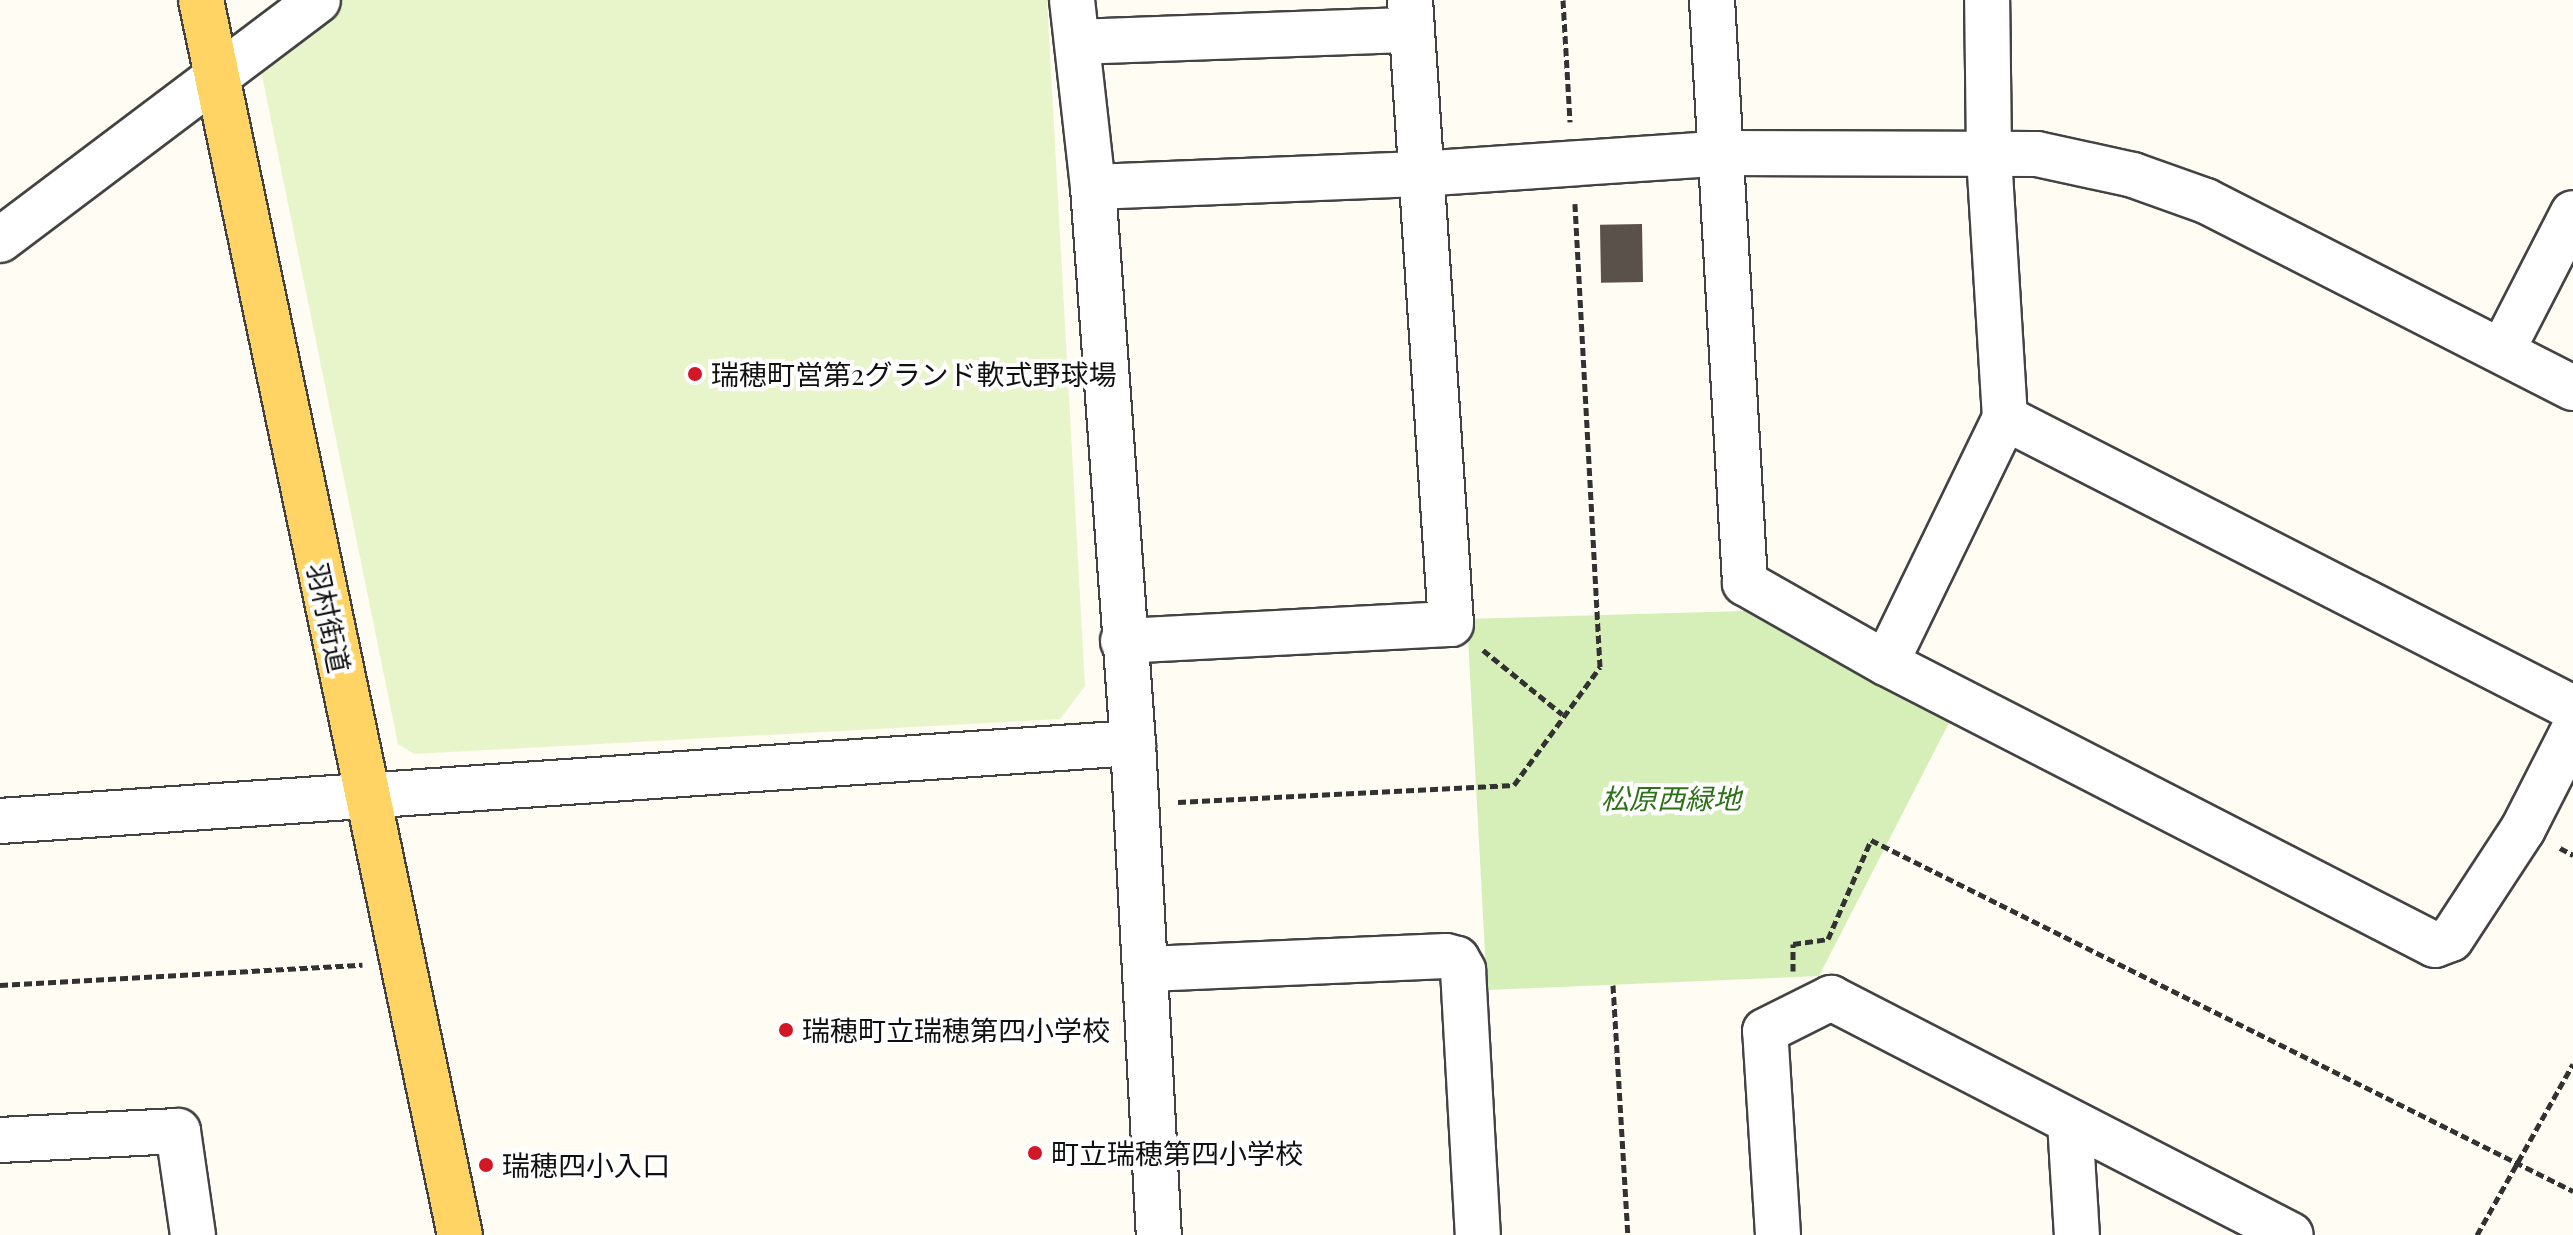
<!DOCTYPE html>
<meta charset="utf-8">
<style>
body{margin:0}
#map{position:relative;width:2573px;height:1235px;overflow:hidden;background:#fffcf4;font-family:"Playfair Display","Noto Sans JP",serif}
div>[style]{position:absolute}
.green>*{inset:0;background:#d6efb8}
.pitch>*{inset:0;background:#e8f5cb}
.building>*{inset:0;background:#5b514b;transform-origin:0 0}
.path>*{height:5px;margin-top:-2.5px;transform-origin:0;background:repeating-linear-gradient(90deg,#323232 0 8px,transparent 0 12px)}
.roads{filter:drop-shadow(2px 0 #434343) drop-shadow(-2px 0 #434343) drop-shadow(0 2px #434343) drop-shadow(0 -2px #434343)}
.minor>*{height:44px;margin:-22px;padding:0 22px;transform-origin:22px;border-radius:22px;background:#fff}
.major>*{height:44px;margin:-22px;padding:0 22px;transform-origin:22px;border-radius:22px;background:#ffd464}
.dots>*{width:22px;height:22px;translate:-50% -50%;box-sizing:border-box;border:4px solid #fff;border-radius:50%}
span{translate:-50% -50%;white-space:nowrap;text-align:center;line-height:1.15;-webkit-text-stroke:8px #fff;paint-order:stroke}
.poi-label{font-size:28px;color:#101010}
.left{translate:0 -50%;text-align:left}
.street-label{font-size:28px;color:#101010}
.park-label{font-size:28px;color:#2d7118;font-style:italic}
</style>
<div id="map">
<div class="green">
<i style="clip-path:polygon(1746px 611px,1952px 717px,1819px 976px,1487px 990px,1467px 619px)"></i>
</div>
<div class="pitch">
<i style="clip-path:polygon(341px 0,1047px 0,1085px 686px,1060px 719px,414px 754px,398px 744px,259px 61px)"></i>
</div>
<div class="building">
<i style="left:1642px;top:224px;width:58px;height:42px;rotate:89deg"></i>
</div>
<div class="path">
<i style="left:1563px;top:0;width:122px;rotate:86.7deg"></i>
<i style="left:1483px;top:650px;width:102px;rotate:39deg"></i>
<i style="left:1178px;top:802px;width:336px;rotate:-2.9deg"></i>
<i style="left:1514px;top:785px;width:146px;rotate:-53.9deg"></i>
<i style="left:1600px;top:667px;width:464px;rotate:-93.1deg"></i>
<i style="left:2560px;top:848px;width:15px;rotate:28deg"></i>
<i style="left:1793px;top:971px;width:27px;rotate:-90deg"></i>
<i style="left:1793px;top:944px;width:35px;rotate:-8deg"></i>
<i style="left:1828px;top:939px;width:108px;rotate:-66.5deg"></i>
<i style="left:1871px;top:840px;width:785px;rotate:26.57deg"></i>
<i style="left:0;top:985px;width:363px;rotate:-3.2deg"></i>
<i style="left:1613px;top:985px;width:250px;rotate:86.6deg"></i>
<i style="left:2477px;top:1235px;width:196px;rotate:-60.7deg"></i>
</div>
<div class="roads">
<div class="minor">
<i style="left:1072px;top:0;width:188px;rotate:83.6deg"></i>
<i style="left:1093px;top:187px;width:557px;rotate:85.89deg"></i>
<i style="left:1133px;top:743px;width:493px;rotate:87deg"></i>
<i style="left:1712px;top:0;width:584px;rotate:86.76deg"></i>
<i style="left:1745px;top:583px;width:162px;rotate:29.6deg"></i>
<i style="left:1886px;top:663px;width:617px;rotate:27.19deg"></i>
<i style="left:2435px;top:945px;width:17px;rotate:-21deg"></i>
<i style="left:2451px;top:939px;width:131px;rotate:-56.8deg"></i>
<i style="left:2523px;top:829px;width:110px;rotate:-63deg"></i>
<i style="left:1077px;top:42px;width:334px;rotate:-2.1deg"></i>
<i style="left:1093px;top:187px;width:326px;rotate:-2.3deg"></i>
<i style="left:1419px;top:174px;width:306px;rotate:-3.9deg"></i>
<i style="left:1724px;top:153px;width:313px;rotate:0.2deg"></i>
<i style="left:2037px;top:154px;width:98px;rotate:12.3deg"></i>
<i style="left:2133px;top:175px;width:77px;rotate:19.6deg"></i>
<i style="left:2206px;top:201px;width:412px;rotate:27deg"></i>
<i style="left:0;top:240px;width:398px;rotate:-37deg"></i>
<i style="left:2502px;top:351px;width:155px;rotate:-62.8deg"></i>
<i style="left:2005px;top:418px;width:638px;rotate:27.05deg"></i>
<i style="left:1123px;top:641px;width:328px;rotate:-3deg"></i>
<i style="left:1451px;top:624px;width:625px;rotate:-93.76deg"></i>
<i style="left:1886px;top:663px;width:272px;rotate:-64.1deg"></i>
<i style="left:2005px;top:418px;width:265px;rotate:-93.5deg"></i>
<i style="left:1989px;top:153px;width:153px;rotate:-90.7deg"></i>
<i style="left:0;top:821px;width:1136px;rotate:-3.94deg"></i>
<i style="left:1148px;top:969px;width:298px;rotate:-2.5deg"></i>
<i style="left:1446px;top:956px;width:11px;rotate:15deg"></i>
<i style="left:1457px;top:959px;width:13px;rotate:61deg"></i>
<i style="left:1463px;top:970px;width:265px;rotate:86.8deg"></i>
<i style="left:2070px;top:1122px;width:113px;rotate:86.5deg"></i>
<i style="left:0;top:1140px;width:178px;rotate:-2.9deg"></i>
<i style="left:178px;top:1131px;width:105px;rotate:81.8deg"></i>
<i style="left:1778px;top:1235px;width:204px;rotate:-93.6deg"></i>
<i style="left:1765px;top:1031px;width:74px;rotate:-26.6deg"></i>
<i style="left:1831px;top:998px;width:517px;rotate:27.26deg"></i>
</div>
<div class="major">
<i style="left:201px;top:0;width:1262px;rotate:78.16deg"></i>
</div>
</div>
<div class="dots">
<i style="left:695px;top:374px;background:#d21726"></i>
<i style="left:786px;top:1030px;background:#d21726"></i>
<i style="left:1035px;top:1153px;background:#d21726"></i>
<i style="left:486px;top:1165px;background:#d21726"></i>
</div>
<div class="poi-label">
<span class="left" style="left:711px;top:374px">瑞穂町営第2グランド軟式野球場</span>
<span class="left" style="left:802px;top:1030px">瑞穂町立瑞穂第四小学校</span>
<span class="left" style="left:1051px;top:1153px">町立瑞穂第四小学校</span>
<span class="left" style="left:502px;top:1165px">瑞穂四小入口</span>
</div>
<div class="street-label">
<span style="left:329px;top:618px;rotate:78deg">羽村街道</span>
</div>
<div class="park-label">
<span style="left:1671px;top:798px">松原西緑地</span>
</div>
</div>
